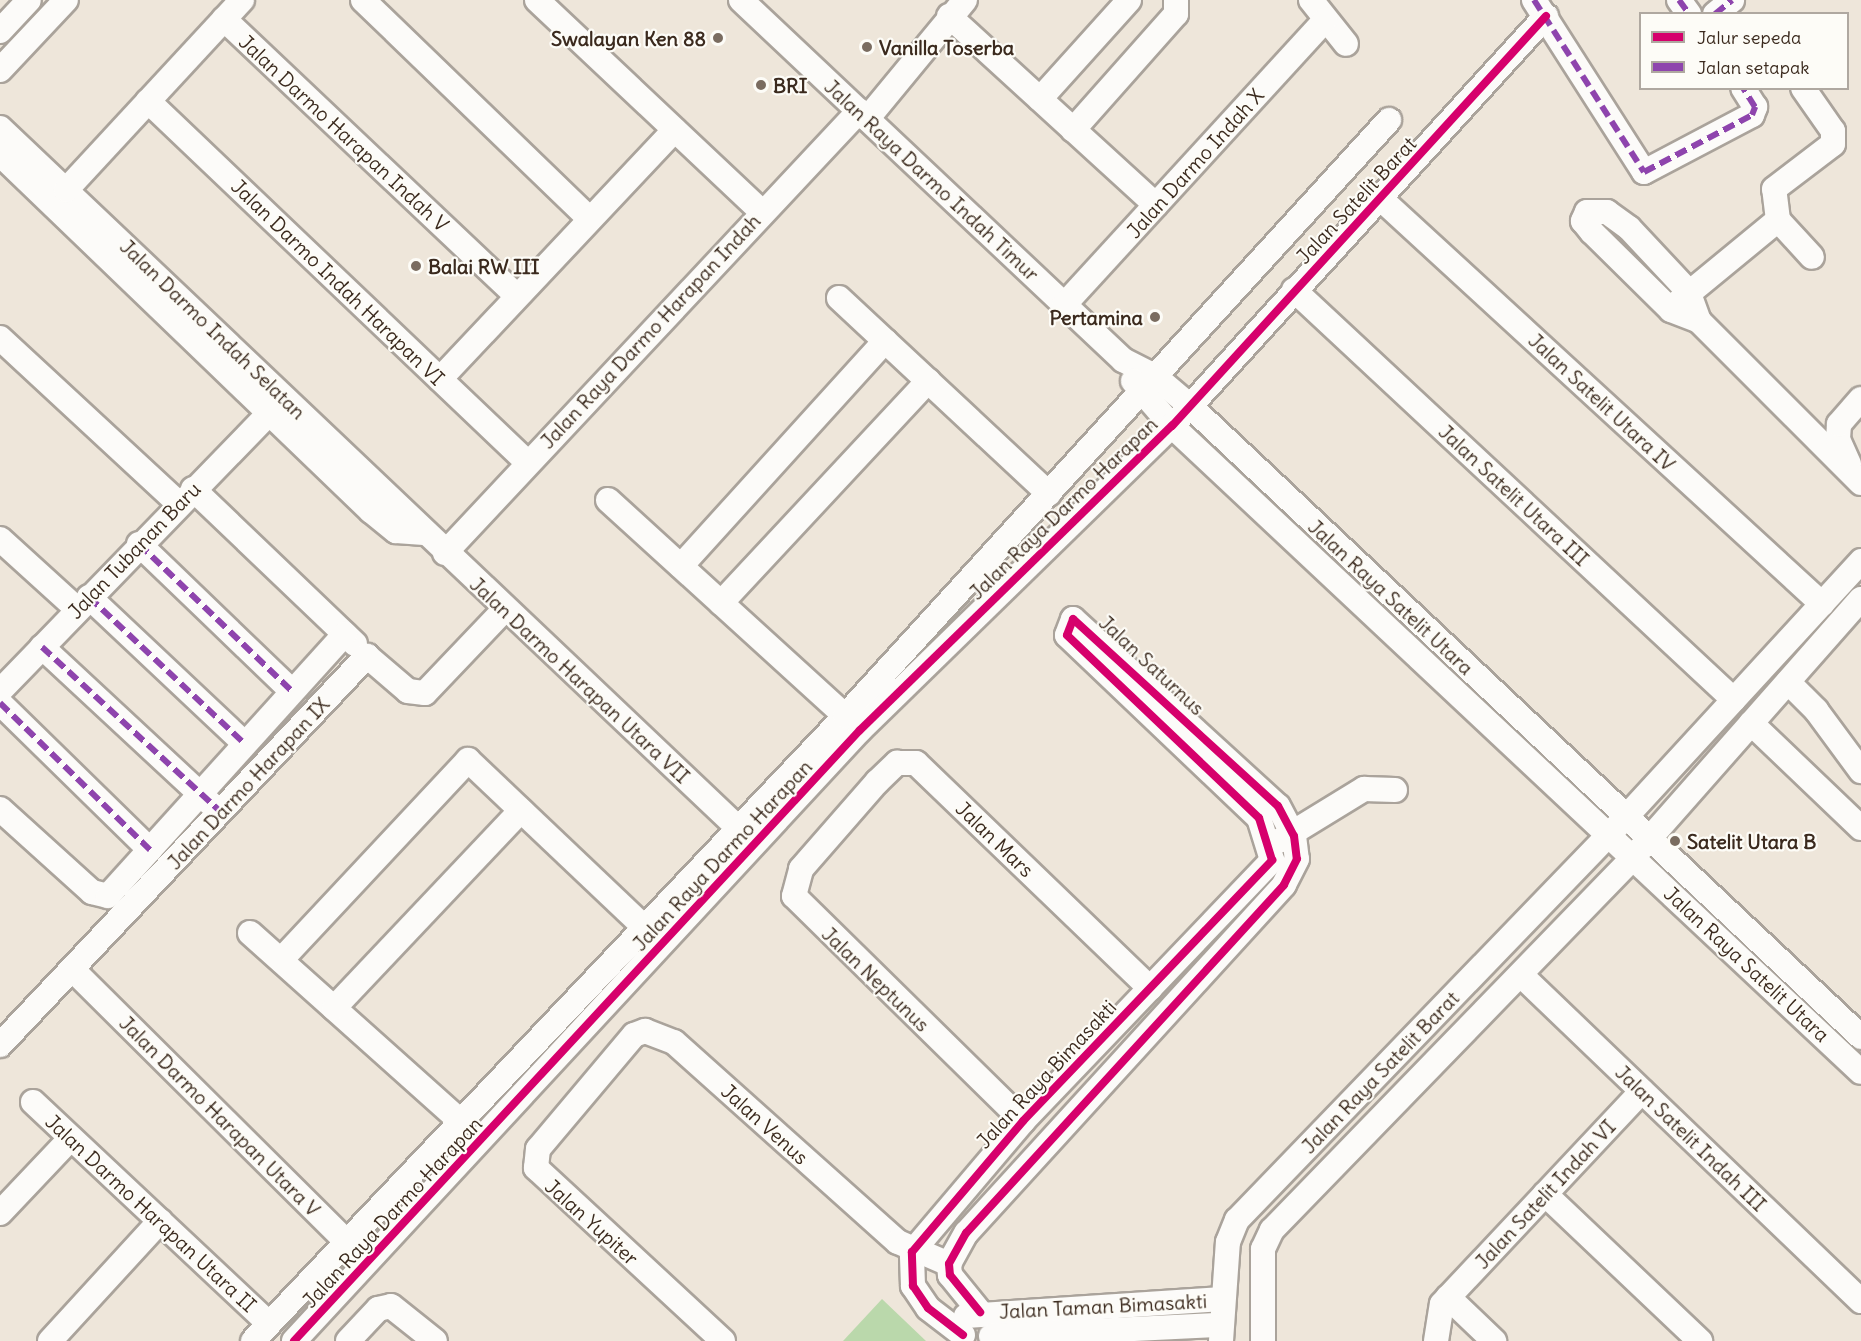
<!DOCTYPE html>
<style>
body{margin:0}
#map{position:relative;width:1861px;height:1341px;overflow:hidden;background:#eee6da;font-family:Delius,sans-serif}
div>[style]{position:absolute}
.green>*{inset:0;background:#bad8ab}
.roads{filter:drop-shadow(2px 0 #aaa39b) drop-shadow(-2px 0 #aaa39b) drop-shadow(0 2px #aaa39b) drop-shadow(0 -2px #aaa39b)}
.minor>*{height:24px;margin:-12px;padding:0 12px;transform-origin:12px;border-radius:12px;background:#fcfbf9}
.quiet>*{height:6px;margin-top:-3px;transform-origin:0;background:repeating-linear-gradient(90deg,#8e44ad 0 12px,transparent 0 18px)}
.cycleway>*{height:8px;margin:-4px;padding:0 4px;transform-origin:4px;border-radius:4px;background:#d6006c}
.dots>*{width:16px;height:16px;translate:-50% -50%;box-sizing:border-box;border:3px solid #fdfcf7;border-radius:50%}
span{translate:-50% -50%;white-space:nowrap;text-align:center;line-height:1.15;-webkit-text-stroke:4.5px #fdfcf7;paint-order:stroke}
.poi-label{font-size:20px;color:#3b2a1e;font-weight:700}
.right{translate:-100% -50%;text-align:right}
.left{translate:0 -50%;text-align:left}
.street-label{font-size:20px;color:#3b2a1e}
.legend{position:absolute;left:1639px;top:12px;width:210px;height:78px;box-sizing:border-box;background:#fdfcf7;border:2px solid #afa8a0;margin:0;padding:8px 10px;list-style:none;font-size:18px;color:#3b2a1e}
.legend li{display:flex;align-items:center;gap:12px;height:30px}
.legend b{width:30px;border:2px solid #afa8a0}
</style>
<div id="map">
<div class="green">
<i style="clip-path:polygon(882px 1299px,926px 1341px,843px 1341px)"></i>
</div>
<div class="roads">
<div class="minor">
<i style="left:363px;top:0;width:315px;rotate:44deg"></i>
<i style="left:537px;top:0;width:308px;rotate:43.3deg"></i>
<i style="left:741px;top:0;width:525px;rotate:43.3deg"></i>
<i style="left:1123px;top:360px;width:37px;rotate:27deg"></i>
<i style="left:1156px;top:377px;width:45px;rotate:40.5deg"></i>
<i style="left:1190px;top:406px;width:921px;rotate:43.24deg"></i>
<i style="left:1311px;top:0;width:56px;rotate:51.5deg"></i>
<i style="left:1534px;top:0;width:204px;rotate:57.4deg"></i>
<i style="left:1644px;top:172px;width:122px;rotate:-27.8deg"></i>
<i style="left:1752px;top:115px;width:9px;rotate:-69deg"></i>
<i style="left:1755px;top:107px;width:22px;rotate:-122deg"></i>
<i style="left:1679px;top:0;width:17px;rotate:54deg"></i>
<i style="left:1715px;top:14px;width:22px;rotate:-39deg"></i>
<i style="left:949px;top:16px;width:280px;rotate:42.4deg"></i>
<i style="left:224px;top:19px;width:403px;rotate:43.4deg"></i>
<i style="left:0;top:31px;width:42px;rotate:-46.9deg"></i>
<i style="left:0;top:70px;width:96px;rotate:-46.7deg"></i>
<i style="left:1040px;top:99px;width:133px;rotate:-48deg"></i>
<i style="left:148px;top:101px;width:525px;rotate:43.61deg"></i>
<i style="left:867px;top:119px;width:154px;rotate:-50.5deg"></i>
<i style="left:0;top:128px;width:1016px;rotate:43.48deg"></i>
<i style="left:1073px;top:130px;width:155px;rotate:-48.4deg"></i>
<i style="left:1176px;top:14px;width:14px;rotate:-90deg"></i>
<i style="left:0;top:154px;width:515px;rotate:43.9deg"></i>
<i style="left:371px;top:511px;width:32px;rotate:39deg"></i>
<i style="left:396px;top:531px;width:28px;rotate:4deg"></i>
<i style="left:66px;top:190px;width:259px;rotate:-47.2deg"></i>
<i style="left:1381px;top:199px;width:599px;rotate:42.56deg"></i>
<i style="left:1778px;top:220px;width:50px;rotate:47.4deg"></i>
<i style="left:1294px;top:290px;width:601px;rotate:42.98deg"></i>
<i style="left:839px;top:298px;width:287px;rotate:43deg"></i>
<i style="left:1677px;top:303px;width:131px;rotate:-39.4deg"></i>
<i style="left:1778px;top:220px;width:31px;rotate:-97deg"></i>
<i style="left:1774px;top:189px;width:74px;rotate:-37.3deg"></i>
<i style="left:1833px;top:144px;width:13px;rotate:-90deg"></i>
<i style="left:1833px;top:131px;width:52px;rotate:-124.9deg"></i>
<i style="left:1064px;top:305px;width:386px;rotate:-47.5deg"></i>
<i style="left:1699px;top:321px;width:32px;rotate:-110deg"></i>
<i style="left:1688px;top:291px;width:86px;rotate:-133.1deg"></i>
<i style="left:1629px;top:228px;width:27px;rotate:-144deg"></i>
<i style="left:1607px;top:212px;width:20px;rotate:180deg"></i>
<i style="left:1587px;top:212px;width:10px;rotate:114deg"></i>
<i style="left:1583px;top:221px;width:14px;rotate:51deg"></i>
<i style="left:1592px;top:232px;width:111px;rotate:44.6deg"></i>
<i style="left:1671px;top:310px;width:30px;rotate:21deg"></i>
<i style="left:1699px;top:321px;width:229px;rotate:45deg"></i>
<i style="left:0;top:338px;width:243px;rotate:42.8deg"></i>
<i style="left:440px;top:379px;width:342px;rotate:-46.7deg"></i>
<i style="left:1133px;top:381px;width:60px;rotate:49.1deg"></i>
<i style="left:1172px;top:426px;width:944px;rotate:43.16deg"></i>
<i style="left:1849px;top:464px;width:27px;rotate:-114deg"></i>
<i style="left:1838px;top:439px;width:15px;rotate:-86deg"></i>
<i style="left:1839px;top:424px;width:33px;rotate:-49deg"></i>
<i style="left:193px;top:489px;width:224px;rotate:43.7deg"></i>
<i style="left:608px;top:500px;width:321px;rotate:42.3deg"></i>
<i style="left:0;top:539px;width:104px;rotate:42.3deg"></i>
<i style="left:139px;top:544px;width:212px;rotate:43.9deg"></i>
<i style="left:445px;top:553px;width:606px;rotate:-46.87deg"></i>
<i style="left:681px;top:566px;width:304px;rotate:-47.8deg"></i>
<i style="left:89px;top:597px;width:213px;rotate:43.3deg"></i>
<i style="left:721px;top:603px;width:304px;rotate:-47deg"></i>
<i style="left:42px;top:647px;width:231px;rotate:42.9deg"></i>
<i style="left:1788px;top:682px;width:40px;rotate:45deg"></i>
<i style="left:1816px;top:710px;width:76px;rotate:53.6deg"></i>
<i style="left:0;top:691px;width:388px;rotate:-45.9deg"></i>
<i style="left:0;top:703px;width:210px;rotate:44.4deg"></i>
<i style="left:1751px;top:723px;width:152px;rotate:43.7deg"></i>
<i style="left:0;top:809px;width:124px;rotate:42.1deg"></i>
<i style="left:92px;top:892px;width:16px;rotate:14deg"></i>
<i style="left:108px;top:896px;width:353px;rotate:-47.9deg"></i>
<i style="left:1279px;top:841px;width:100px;rotate:-31.5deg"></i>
<i style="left:1364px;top:789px;width:31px;rotate:2deg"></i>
<i style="left:250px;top:933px;width:282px;rotate:41.8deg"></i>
<i style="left:281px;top:960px;width:274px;rotate:-46.9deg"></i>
<i style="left:468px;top:760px;width:241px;rotate:43.5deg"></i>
<i style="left:72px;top:969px;width:403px;rotate:44.8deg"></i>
<i style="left:1521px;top:975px;width:471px;rotate:43.8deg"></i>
<i style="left:334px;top:1008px;width:272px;rotate:-46.6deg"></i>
<i style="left:0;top:1045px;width:535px;rotate:-46.67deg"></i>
<i style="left:367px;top:656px;width:54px;rotate:40.5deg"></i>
<i style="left:408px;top:691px;width:17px;rotate:7deg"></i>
<i style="left:425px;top:693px;width:116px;rotate:-46.4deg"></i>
<i style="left:33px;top:1102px;width:324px;rotate:43.2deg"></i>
<i style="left:1023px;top:1121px;width:321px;rotate:-135.5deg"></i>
<i style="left:794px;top:896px;width:28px;rotate:-75deg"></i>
<i style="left:801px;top:869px;width:116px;rotate:-48.9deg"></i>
<i style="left:877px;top:782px;width:28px;rotate:-44deg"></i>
<i style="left:897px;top:763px;width:19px"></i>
<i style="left:916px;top:763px;width:325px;rotate:43.9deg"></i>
<i style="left:1545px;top:1194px;width:214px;rotate:43.5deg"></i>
<i style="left:0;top:1213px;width:103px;rotate:-46.6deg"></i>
<i style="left:1448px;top:1297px;width:64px;rotate:43.7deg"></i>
<i style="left:966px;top:1316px;width:257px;rotate:-3.8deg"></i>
<i style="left:963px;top:1335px;width:44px;rotate:-142.4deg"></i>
<i style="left:928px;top:1308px;width:27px;rotate:-124deg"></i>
<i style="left:913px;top:1286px;width:34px;rotate:-92deg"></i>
<i style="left:912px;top:1252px;width:172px;rotate:-49.7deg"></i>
<i style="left:1023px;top:1121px;width:361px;rotate:-46.3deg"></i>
<i style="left:1272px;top:860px;width:44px;rotate:-107.2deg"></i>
<i style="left:1259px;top:818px;width:265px;rotate:-136.4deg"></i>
<i style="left:1067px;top:635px;width:17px;rotate:-69deg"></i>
<i style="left:1073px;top:619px;width:277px;rotate:42.4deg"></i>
<i style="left:1278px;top:806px;width:34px;rotate:62deg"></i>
<i style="left:1294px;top:836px;width:23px;rotate:83deg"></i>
<i style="left:1297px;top:859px;width:29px;rotate:117deg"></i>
<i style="left:1284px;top:885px;width:471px;rotate:132.4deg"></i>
<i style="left:966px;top:1233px;width:35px;rotate:119deg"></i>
<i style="left:949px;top:1264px;width:11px;rotate:85deg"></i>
<i style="left:950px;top:1275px;width:48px;rotate:51deg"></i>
<i style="left:991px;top:1336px;width:229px;rotate:-2.8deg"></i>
<i style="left:50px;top:1341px;width:163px;rotate:-47.5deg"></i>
<i style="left:253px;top:1341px;width:861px;rotate:-46.55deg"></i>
<i style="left:845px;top:716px;width:807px;rotate:-47.61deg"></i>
<i style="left:294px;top:1341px;width:833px;rotate:-47.19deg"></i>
<i style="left:860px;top:730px;width:436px;rotate:-44.3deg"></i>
<i style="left:1172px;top:426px;width:555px;rotate:-47.63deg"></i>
<i style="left:348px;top:1341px;width:44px;rotate:-46.8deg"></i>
<i style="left:378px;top:1309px;width:13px;rotate:-13deg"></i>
<i style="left:391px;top:1306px;width:56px;rotate:38.5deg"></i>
<i style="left:723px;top:1341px;width:255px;rotate:-137.2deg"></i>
<i style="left:536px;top:1168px;width:19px;rotate:-84deg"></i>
<i style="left:538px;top:1149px;width:149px;rotate:-49.9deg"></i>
<i style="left:634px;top:1035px;width:12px;rotate:-20deg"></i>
<i style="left:645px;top:1031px;width:31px;rotate:21deg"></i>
<i style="left:674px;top:1042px;width:300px;rotate:41.8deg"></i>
<i style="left:898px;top:1242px;width:56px;rotate:23.3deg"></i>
<i style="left:1221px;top:1341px;width:99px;rotate:-86deg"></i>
<i style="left:1228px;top:1242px;width:24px;rotate:-68deg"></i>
<i style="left:1237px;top:1220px;width:559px;rotate:-46.02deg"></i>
<i style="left:1625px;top:818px;width:349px;rotate:-47.4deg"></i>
<i style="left:1263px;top:1341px;width:92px;rotate:-90deg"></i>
<i style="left:1263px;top:1249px;width:21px;rotate:-65deg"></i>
<i style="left:1272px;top:1230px;width:511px;rotate:-45.87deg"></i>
<i style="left:1628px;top:863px;width:352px;rotate:-48.6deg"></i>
<i style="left:1436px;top:1341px;width:37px;rotate:-81deg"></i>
<i style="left:1442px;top:1304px;width:292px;rotate:-46.8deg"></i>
</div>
</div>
<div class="quiet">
<i style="left:1534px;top:0;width:204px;rotate:57.4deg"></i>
<i style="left:1644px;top:172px;width:122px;rotate:-27.8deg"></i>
<i style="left:1752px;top:115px;width:9px;rotate:-69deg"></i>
<i style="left:1755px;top:107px;width:22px;rotate:-122deg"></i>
<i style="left:1679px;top:0;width:17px;rotate:54deg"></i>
<i style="left:1715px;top:14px;width:22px;rotate:-39deg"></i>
<i style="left:139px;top:544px;width:212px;rotate:43.9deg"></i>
<i style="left:89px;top:597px;width:213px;rotate:43.3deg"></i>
<i style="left:42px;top:647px;width:243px;rotate:42.7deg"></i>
<i style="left:0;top:703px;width:210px;rotate:44.4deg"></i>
</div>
<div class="cycleway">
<i style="left:963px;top:1335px;width:44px;rotate:-142.4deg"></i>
<i style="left:928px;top:1308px;width:27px;rotate:-124deg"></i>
<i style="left:913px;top:1286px;width:34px;rotate:-92deg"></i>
<i style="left:912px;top:1252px;width:172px;rotate:-49.7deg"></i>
<i style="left:1023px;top:1121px;width:361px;rotate:-46.3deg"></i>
<i style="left:1272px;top:860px;width:44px;rotate:-107.2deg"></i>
<i style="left:1259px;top:818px;width:265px;rotate:-136.4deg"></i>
<i style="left:1067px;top:635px;width:17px;rotate:-69deg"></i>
<i style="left:1073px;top:619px;width:277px;rotate:42.4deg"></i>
<i style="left:1278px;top:806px;width:34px;rotate:62deg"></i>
<i style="left:1294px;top:836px;width:23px;rotate:83deg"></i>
<i style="left:1297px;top:859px;width:29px;rotate:117deg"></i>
<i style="left:1284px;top:885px;width:471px;rotate:132.4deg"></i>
<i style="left:966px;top:1233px;width:35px;rotate:119deg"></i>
<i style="left:949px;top:1264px;width:11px;rotate:85deg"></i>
<i style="left:950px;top:1275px;width:48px;rotate:51deg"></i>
<i style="left:294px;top:1341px;width:833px;rotate:-47.19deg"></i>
<i style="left:860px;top:730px;width:436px;rotate:-44.3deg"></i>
<i style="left:1172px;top:426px;width:555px;rotate:-47.63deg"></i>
</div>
<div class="dots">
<i style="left:718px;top:38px;background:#7a6c60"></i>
<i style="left:867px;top:47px;background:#7a6c60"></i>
<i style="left:761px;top:85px;background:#7a6c60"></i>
<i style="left:416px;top:266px;background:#7a6c60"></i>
<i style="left:1155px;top:317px;background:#7a6c60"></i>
<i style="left:1675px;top:841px;background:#7a6c60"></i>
</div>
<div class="poi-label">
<span class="right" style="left:706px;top:38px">Swalayan Ken 88</span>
<span class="left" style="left:879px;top:47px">Vanilla Toserba</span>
<span class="left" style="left:773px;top:85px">BRI</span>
<span class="left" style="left:428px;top:266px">Balai RW III</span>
<span class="right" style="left:1143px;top:317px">Pertamina</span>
<span class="left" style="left:1687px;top:841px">Satelit Utara B</span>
</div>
<div class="street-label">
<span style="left:344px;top:133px;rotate:43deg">Jalan Darmo Harapan Indah V</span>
<span style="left:1195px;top:163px;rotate:-48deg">Jalan Darmo Indah X</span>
<span style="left:932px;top:180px;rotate:43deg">Jalan Raya Darmo Indah Timur</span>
<span style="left:1356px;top:200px;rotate:-47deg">Jalan Satelit Barat</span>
<span style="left:338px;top:282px;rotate:44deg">Jalan Darmo Indah Harapan VI</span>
<span style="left:213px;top:329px;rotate:44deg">Jalan Darmo Indah Selatan</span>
<span style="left:650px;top:331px;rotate:-47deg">Jalan Raya Darmo Harapan Indah</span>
<span style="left:1602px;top:402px;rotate:43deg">Jalan Satelit Utara IV</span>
<span style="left:1514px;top:495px;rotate:43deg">Jalan Satelit Utara III</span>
<span style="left:1063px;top:508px;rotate:-44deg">Jalan Raya Darmo Harapan</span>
<span style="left:134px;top:550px;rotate:-46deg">Jalan Tubanan Baru</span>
<span style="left:1391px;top:597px;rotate:43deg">Jalan Raya Satelit Utara</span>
<span style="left:1152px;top:665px;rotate:43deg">Jalan Saturnus</span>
<span style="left:580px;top:680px;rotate:43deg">Jalan Darmo Harapan Utara VII</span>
<span style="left:248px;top:783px;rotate:-47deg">Jalan Darmo Harapan IX</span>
<span style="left:995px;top:839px;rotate:44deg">Jalan Mars</span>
<span style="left:722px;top:855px;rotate:-47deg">Jalan Raya Darmo Harapan</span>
<span style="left:1747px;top:964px;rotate:43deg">Jalan Raya Satelit Utara</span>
<span style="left:876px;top:979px;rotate:44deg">Jalan Neptunus</span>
<span style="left:1380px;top:1072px;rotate:-46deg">Jalan Raya Satelit Barat</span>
<span style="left:1046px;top:1074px;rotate:-47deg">Jalan Raya Bimasakti</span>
<span style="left:220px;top:1116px;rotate:45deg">Jalan Darmo Harapan Utara V</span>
<span style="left:765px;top:1124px;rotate:42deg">Jalan Venus</span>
<span style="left:1691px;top:1138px;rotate:44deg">Jalan Satelit Indah III</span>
<span style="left:1545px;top:1194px;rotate:-47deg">Jalan Satelit Indah VI</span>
<span style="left:392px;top:1212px;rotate:-47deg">Jalan Raya Darmo Harapan</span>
<span style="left:151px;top:1213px;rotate:43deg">Jalan Darmo Harapan Utara II</span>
<span style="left:592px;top:1222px;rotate:42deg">Jalan Yupiter</span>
<span style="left:1103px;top:1306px;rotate:-3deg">Jalan Taman Bimasakti</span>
</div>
<ul class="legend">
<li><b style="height:8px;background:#d6006c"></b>Jalur sepeda</li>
<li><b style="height:8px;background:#8e44ad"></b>Jalan setapak</li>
</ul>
</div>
